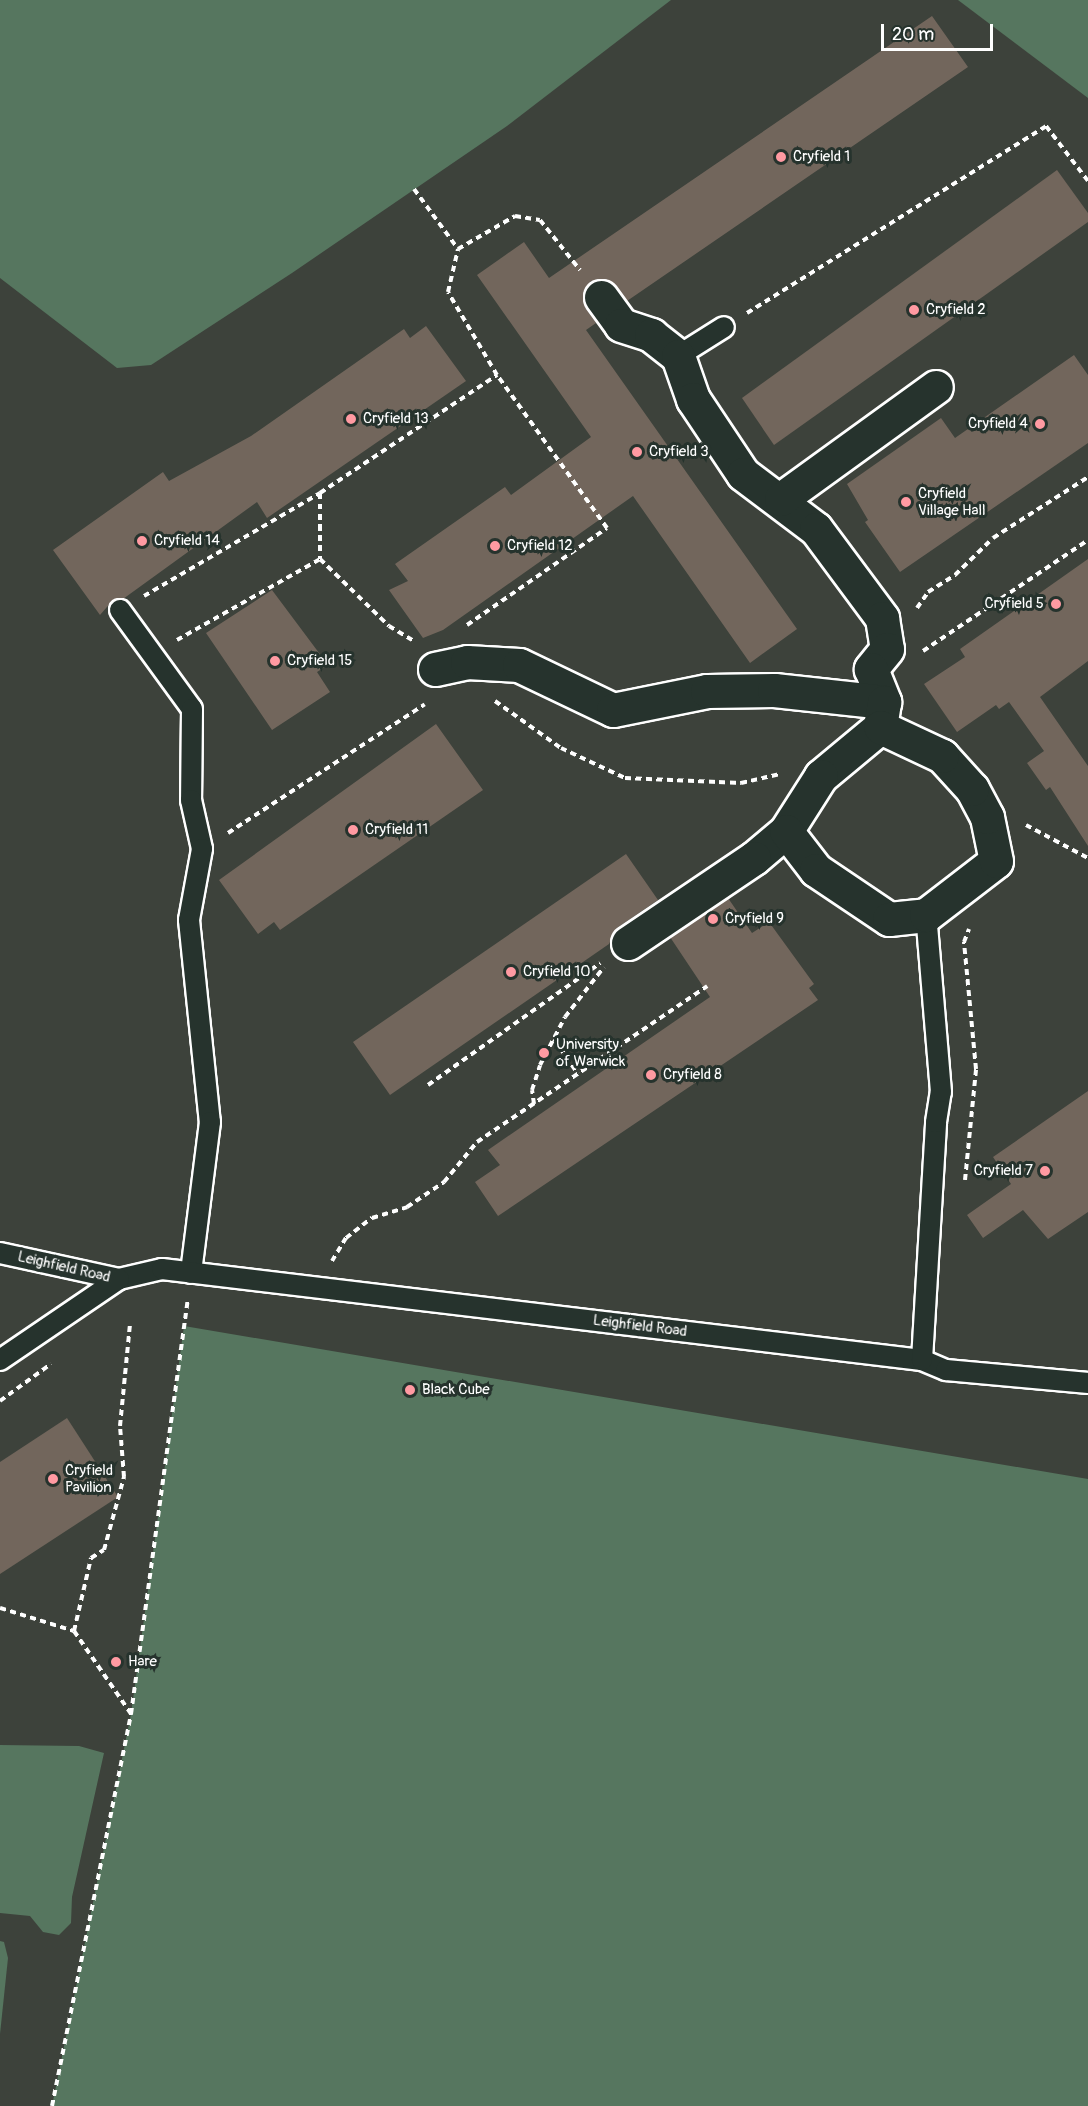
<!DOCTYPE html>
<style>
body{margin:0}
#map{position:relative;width:1088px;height:2106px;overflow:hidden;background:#26332d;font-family:Pangolin,sans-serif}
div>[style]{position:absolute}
.built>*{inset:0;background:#3d423b;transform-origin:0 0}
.green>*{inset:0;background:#56765f}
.building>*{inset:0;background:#72665c}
.path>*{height:4px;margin-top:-2px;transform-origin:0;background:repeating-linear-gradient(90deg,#fff 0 6px,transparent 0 10.5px)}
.roads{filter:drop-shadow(2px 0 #fff) drop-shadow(-2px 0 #fff) drop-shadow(0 2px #fff) drop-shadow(0 -2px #fff)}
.service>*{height:20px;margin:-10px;padding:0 10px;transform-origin:10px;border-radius:10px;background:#26332d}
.minor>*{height:33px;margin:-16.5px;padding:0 16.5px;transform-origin:16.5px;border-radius:16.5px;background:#26332d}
.dots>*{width:16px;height:16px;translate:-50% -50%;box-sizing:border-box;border:3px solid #26332d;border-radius:50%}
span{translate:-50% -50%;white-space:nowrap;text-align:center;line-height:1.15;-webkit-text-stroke:6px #26332d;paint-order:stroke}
.poi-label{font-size:15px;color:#fff}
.left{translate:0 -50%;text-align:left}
.right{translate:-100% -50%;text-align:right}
.street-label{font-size:15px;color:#fff}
.scale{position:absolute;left:881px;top:24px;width:112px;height:27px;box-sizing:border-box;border:3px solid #fff;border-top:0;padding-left:8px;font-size:18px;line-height:21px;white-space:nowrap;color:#fff;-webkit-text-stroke:4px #26332d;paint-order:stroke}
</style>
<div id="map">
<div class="built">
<i style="left:0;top:0;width:1088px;height:2106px"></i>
</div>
<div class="green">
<i style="clip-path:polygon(0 0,671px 0,507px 126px,292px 273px,151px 365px,117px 368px,0 278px)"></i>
<i style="clip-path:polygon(958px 0,1088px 0,1088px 98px)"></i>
<i style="clip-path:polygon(184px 1326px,1088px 1479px,1088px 2106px,52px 2106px,131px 1714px)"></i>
<i style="clip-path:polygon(0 1745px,79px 1746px,104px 1753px,72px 1897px,71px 1923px,59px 1935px,43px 1932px,30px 1916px,0 1913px)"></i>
<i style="clip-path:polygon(0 1941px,4px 1942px,8px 1958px,0 2034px)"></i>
</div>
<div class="building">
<i style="clip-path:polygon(932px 16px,968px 67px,627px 301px,608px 280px,591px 281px,584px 290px,585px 307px,596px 323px,586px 330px,797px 629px,750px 663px,633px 496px,443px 630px,423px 638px,389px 590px,408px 581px,395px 564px,505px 487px,511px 495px,591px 437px,477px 275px,524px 242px,549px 278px)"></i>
<i style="clip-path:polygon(1057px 170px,1088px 213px,1088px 222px,774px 445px,742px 398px)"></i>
<i style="clip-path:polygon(426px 326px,466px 381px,267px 518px,257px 502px,123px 599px,113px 600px,100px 615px,53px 550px,163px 472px,169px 481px,251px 436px,404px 329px,410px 338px)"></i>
<i style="clip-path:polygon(1074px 355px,1088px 375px,1088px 443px,900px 572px,865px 522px,868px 520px,847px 484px,941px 418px,955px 438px)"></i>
<i style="clip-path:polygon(1088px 559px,1088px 661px,1040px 697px,1088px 766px,1088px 846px,1050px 787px,1046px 790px,1027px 763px,1044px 751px,1009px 702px,999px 709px,996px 705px,957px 732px,924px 684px,965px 657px,960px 649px)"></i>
<i style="clip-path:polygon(272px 590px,328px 665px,317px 672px,330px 692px,272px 730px,206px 633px)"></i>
<i style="clip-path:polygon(436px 724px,483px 790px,280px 930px,274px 922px,258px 934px,219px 880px)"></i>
<i style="clip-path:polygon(626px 854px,658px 900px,617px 928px,609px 944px,390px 1095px,353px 1042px)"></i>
<i style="clip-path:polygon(728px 898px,752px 933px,769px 922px,814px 984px,809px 988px,818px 1000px,498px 1216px,475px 1182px,500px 1165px,488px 1150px,710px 997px,670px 937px)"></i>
<i style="clip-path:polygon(1088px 1091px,1088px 1212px,1048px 1239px,1023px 1210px,983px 1238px,967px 1215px,1011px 1184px,993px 1157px)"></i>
<i style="clip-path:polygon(67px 1418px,118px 1497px,0 1574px,0 1462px)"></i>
</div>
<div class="path">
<i style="left:414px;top:189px;width:74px;rotate:53.7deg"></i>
<i style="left:747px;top:313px;width:353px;rotate:-32deg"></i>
<i style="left:1046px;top:126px;width:69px;rotate:52.6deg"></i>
<i style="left:320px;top:493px;width:66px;rotate:90deg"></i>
<i style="left:320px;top:559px;width:96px;rotate:44.2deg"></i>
<i style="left:389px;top:626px;width:29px;rotate:31deg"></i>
<i style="left:144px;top:596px;width:204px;rotate:-30.3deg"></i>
<i style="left:320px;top:493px;width:213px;rotate:-33.7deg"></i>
<i style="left:497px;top:375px;width:96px;rotate:-120.6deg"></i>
<i style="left:448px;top:292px;width:44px;rotate:-76.9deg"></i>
<i style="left:458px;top:249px;width:66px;rotate:-30.1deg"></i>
<i style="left:515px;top:216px;width:25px;rotate:9deg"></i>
<i style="left:540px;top:220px;width:64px;rotate:51.3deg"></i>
<i style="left:917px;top:608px;width:19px;rotate:-55deg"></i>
<i style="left:928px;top:592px;width:32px;rotate:-32deg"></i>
<i style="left:955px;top:575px;width:53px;rotate:-44.2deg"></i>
<i style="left:993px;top:538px;width:113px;rotate:-32.7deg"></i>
<i style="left:467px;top:625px;width:170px;rotate:-34.7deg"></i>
<i style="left:607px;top:528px;width:188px;rotate:-125.7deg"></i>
<i style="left:177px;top:640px;width:164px;rotate:-29.5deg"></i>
<i style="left:923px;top:651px;width:199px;rotate:-33.9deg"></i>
<i style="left:495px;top:701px;width:81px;rotate:35.5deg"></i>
<i style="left:561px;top:748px;width:71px;rotate:25.1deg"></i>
<i style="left:625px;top:778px;width:116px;rotate:2.5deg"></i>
<i style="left:741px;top:783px;width:39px;rotate:-13deg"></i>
<i style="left:1026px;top:825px;width:70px;rotate:28deg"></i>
<i style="left:228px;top:833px;width:235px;rotate:-33.2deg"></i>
<i style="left:554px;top:1039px;width:42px;rotate:55.6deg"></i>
<i style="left:428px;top:1085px;width:211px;rotate:-35.3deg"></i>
<i style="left:534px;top:1104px;width:14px;rotate:-98deg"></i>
<i style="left:532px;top:1090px;width:26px;rotate:-72deg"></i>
<i style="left:540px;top:1065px;width:54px;rotate:-62.5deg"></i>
<i style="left:565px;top:1017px;width:63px;rotate:-52deg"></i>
<i style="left:965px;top:1180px;width:112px;rotate:-84.3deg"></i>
<i style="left:976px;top:1069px;width:128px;rotate:-95.4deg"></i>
<i style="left:964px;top:942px;width:14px;rotate:-69deg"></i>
<i style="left:332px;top:1261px;width:27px;rotate:-59deg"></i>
<i style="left:346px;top:1238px;width:33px;rotate:-38deg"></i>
<i style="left:372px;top:1218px;width:37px;rotate:-17deg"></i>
<i style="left:407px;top:1207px;width:45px;rotate:-34deg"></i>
<i style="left:444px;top:1182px;width:52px;rotate:-50.5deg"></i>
<i style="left:477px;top:1142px;width:278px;rotate:-34.1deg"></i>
<i style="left:0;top:1401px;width:63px;rotate:-36deg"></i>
<i style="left:0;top:1608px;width:77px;rotate:17.3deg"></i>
<i style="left:74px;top:1631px;width:101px;rotate:55.5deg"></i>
<i style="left:74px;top:1631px;width:75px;rotate:-76.9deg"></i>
<i style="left:91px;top:1558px;width:15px;rotate:-32deg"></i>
<i style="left:104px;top:1550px;width:76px;rotate:-74.7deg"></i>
<i style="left:124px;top:1477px;width:51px;rotate:-94.5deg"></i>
<i style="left:120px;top:1426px;width:102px;rotate:-84.4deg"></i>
<i style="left:52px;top:2106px;width:400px;rotate:-78.6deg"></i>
<i style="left:131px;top:1714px;width:418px;rotate:-82.2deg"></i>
</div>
<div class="roads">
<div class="service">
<i style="left:678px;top:356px;width:54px;rotate:-32.2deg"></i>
<i style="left:120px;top:610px;width:122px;rotate:54deg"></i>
<i style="left:192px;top:709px;width:91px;rotate:90.6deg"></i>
<i style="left:191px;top:800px;width:50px;rotate:77.3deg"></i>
<i style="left:202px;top:849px;width:72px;rotate:100.4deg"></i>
<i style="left:189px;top:920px;width:203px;rotate:84.1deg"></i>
<i style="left:210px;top:1122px;width:152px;rotate:97.2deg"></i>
<i style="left:0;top:1253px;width:122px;rotate:12.3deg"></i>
<i style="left:119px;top:1279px;width:44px;rotate:-13.1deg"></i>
<i style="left:162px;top:1269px;width:765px;rotate:6.83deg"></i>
<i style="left:922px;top:1360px;width:26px;rotate:23deg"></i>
<i style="left:946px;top:1370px;width:143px;rotate:5.2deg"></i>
<i style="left:0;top:1360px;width:144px;rotate:-34.2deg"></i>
<i style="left:922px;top:1360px;width:238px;rotate:-86.6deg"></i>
<i style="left:936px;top:1122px;width:30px;rotate:-81deg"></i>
<i style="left:941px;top:1092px;width:178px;rotate:-94.8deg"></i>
</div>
<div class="minor">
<i style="left:601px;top:297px;width:34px;rotate:54deg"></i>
<i style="left:621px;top:325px;width:32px;rotate:18deg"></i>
<i style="left:651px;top:335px;width:34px;rotate:38deg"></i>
<i style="left:678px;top:356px;width:46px;rotate:70.8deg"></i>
<i style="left:693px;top:399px;width:90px;rotate:56.3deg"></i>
<i style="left:743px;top:474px;width:91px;rotate:37deg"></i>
<i style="left:816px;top:529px;width:111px;rotate:53.4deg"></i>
<i style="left:882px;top:618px;width:31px;rotate:81deg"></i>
<i style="left:887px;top:649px;width:26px;rotate:129deg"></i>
<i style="left:871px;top:669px;width:35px;rotate:68deg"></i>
<i style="left:781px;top:499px;width:191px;rotate:-35.9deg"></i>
<i style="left:435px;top:669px;width:33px;rotate:-12deg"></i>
<i style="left:467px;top:662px;width:52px;rotate:3.3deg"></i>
<i style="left:519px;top:665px;width:104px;rotate:25.6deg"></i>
<i style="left:613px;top:710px;width:96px;rotate:-11.4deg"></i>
<i style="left:707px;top:691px;width:67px;rotate:-0.9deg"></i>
<i style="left:774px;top:690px;width:111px;rotate:6.2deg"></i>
<i style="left:884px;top:702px;width:25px;rotate:99deg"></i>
<i style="left:880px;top:727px;width:77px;rotate:140.3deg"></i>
<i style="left:821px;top:776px;width:65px;rotate:122.5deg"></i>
<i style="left:786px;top:831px;width:42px;rotate:139.8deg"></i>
<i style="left:754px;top:858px;width:152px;rotate:146deg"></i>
<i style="left:786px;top:831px;width:49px;rotate:52.4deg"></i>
<i style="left:816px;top:870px;width:88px;rotate:33.9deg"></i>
<i style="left:889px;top:919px;width:37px;rotate:-6deg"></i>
<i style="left:926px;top:915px;width:88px;rotate:-37.6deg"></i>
<i style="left:996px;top:861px;width:45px;rotate:-101.6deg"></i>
<i style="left:987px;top:817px;width:32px;rotate:-118deg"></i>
<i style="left:972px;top:789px;width:45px;rotate:-132.3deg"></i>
<i style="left:942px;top:756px;width:68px;rotate:-154.9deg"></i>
</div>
</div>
<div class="dots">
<i style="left:781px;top:157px;background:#ff9aa2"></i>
<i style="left:914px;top:310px;background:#ff9aa2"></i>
<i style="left:351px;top:419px;background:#ff9aa2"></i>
<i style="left:1040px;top:424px;background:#ff9aa2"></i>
<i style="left:637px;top:452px;background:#ff9aa2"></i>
<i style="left:906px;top:502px;background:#ff9aa2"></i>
<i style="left:142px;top:541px;background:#ff9aa2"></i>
<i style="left:495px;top:546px;background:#ff9aa2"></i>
<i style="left:1056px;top:604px;background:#ff9aa2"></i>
<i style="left:275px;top:661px;background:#ff9aa2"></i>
<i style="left:353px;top:830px;background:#ff9aa2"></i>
<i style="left:713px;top:919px;background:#ff9aa2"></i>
<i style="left:511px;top:972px;background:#ff9aa2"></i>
<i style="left:544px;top:1053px;background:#ff9aa2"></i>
<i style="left:651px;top:1075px;background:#ff9aa2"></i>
<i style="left:1045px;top:1171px;background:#ff9aa2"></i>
<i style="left:410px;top:1390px;background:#ff9aa2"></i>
<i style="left:53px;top:1479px;background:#ff9aa2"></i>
<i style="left:116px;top:1662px;background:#ff9aa2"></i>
</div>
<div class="poi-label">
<span class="left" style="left:793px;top:157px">Cryfield 1</span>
<span class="left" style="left:926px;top:310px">Cryfield 2</span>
<span class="left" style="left:363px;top:419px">Cryfield 13</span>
<span class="right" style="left:1028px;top:424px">Cryfield 4</span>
<span class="left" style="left:649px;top:452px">Cryfield 3</span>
<span class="left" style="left:918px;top:502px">Cryfield<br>Village Hall</span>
<span class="left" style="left:154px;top:541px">Cryfield 14</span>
<span class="left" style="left:507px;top:546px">Cryfield 12</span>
<span class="right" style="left:1044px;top:604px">Cryfield 5</span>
<span class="left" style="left:287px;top:661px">Cryfield 15</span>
<span class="left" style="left:365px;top:830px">Cryfield 11</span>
<span class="left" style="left:725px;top:919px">Cryfield 9</span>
<span class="left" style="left:523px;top:972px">Cryfield 10</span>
<span class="left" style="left:556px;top:1053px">University<br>of Warwick</span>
<span class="left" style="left:663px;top:1075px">Cryfield 8</span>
<span class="right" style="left:1033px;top:1171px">Cryfield 7</span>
<span class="left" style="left:422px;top:1390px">Black Cube</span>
<span class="left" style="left:65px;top:1479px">Cryfield<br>Pavilion</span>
<span class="left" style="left:128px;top:1662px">Hare</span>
</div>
<div class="street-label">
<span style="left:64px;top:1267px;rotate:13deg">Leighfield Road</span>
<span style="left:640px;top:1326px;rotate:7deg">Leighfield Road</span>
</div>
<div class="scale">20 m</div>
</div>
